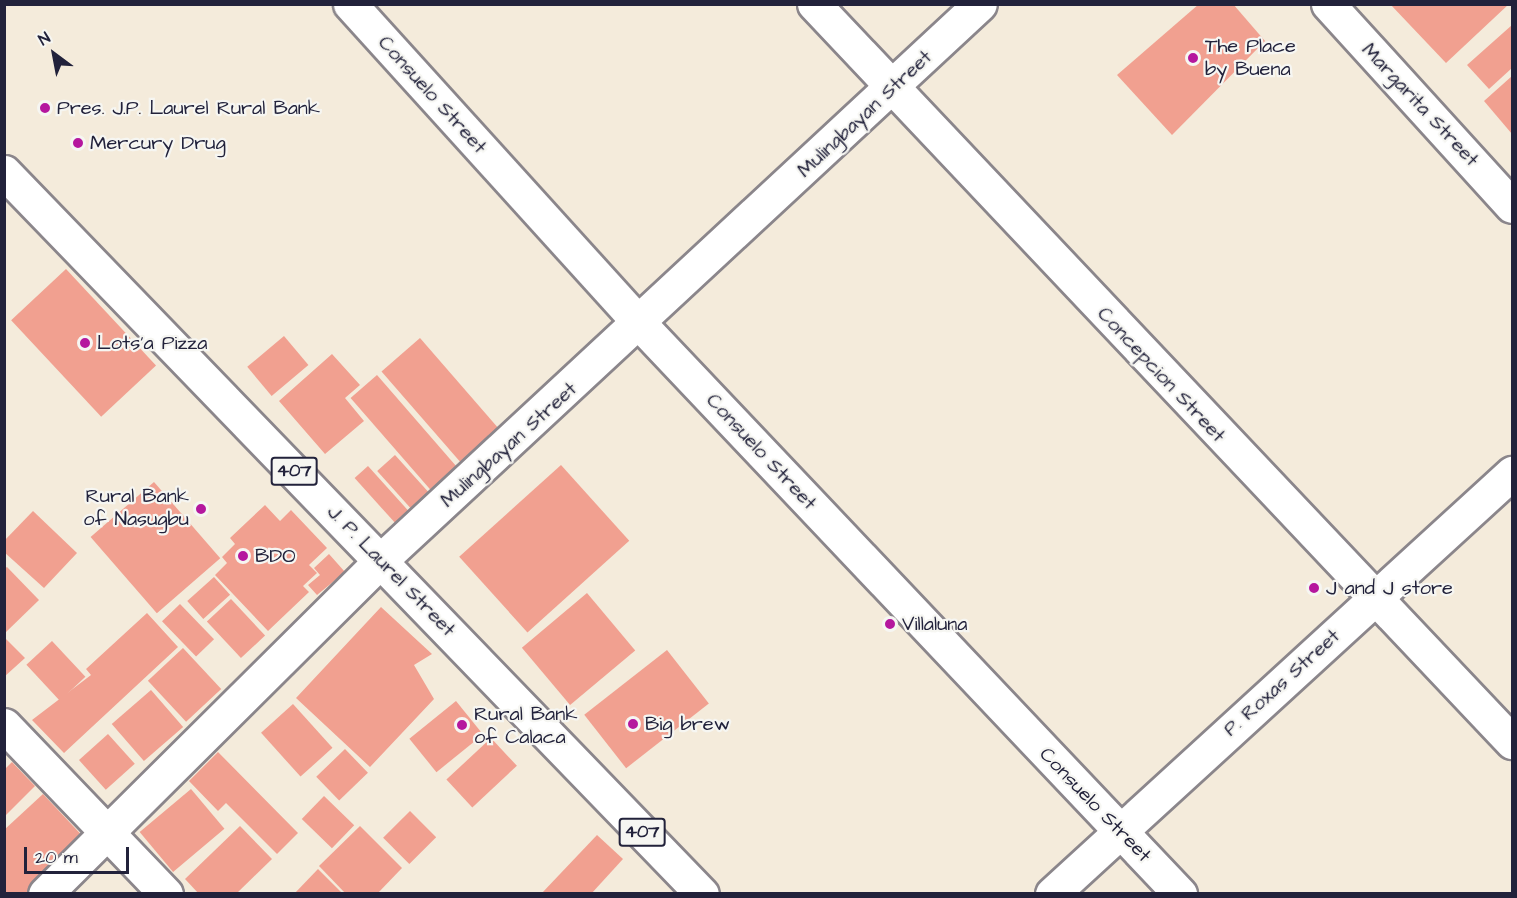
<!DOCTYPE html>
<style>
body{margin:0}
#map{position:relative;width:1517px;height:898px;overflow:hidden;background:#f4ebdb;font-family:"Architects Daughter",sans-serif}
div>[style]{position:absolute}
.building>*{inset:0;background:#f1a090;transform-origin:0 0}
.roads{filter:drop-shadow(2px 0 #8b868b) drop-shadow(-2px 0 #8b868b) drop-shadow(0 2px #8b868b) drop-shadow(0 -2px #8b868b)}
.minor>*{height:33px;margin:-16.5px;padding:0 16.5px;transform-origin:16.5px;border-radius:16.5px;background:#fff}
.primary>*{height:33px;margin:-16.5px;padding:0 16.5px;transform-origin:16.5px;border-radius:16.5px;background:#fff}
.dots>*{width:16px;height:16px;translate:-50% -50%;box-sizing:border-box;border:3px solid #f6f6f2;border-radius:50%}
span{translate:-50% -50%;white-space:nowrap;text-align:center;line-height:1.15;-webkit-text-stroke:4.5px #f6f6f2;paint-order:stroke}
.shield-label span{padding:2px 4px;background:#f6f6f2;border:2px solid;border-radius:4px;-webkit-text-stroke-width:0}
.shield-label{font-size:18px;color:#22223b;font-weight:700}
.poi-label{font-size:20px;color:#22223b}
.left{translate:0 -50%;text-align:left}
.right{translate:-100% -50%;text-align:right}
.street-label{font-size:20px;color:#22223b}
.frame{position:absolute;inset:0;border:6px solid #22223b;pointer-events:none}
.north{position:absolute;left:24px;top:24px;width:60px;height:60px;-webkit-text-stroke:4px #f6f6f2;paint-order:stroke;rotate:328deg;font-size:16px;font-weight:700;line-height:24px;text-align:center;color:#22223b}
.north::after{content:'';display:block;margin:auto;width:21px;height:27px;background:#22223b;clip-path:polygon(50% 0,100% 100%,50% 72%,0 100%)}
.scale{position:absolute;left:24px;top:847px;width:105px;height:27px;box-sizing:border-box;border:3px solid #22223b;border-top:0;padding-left:8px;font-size:18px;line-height:21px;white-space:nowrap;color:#22223b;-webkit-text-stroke:4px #f6f6f2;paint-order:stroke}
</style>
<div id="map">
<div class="building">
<i style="clip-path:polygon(1199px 4px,1233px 4px,1265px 41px,1172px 135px,1117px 75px)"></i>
<i style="clip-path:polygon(1390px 4px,1509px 4px,1446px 63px)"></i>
<i style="clip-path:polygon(1512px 25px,1512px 68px,1489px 89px,1467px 65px)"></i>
<i style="clip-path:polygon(1512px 76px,1512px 134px,1484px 101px)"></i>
<i style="left:66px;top:269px;width:132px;height:75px;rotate:47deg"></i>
<i style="left:284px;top:336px;width:38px;height:48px;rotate:50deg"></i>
<i style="left:420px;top:338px;width:137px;height:51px;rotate:49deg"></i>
<i style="clip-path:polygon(332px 354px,360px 385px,345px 398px,364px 421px,325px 454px,279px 401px)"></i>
<i style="left:377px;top:375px;width:138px;height:35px;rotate:49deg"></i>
<i style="left:395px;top:455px;width:63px;height:24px;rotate:48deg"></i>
<i style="left:561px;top:465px;width:102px;height:137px;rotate:48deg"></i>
<i style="left:368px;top:466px;width:62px;height:18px;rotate:48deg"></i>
<i style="left:154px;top:482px;width:101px;height:84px;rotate:49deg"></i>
<i style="clip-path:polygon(265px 505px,280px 521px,291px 510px,327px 548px,309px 565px,317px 573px,303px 586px,309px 592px,268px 631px,215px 575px,227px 563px,222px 557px,235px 544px,230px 538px)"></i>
<i style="clip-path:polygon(33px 511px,77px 553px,44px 588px,4px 552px,4px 541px)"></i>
<i style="clip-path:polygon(329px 554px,345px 572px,317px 595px,308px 585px,320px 575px,314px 568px)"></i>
<i style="clip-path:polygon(7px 567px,39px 600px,4px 634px,4px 569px)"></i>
<i style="left:214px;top:577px;width:24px;height:36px;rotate:48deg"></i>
<i style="left:587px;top:593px;width:75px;height:85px;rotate:50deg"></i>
<i style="left:231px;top:599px;width:50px;height:33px;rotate:47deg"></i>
<i style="left:180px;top:604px;width:49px;height:25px;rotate:46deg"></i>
<i style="clip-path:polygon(381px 607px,432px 654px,414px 665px,434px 699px,370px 767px,296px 698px)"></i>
<i style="clip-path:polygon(147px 613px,178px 647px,64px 753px,32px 720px,91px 675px,86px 669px)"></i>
<i style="clip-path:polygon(4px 637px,25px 658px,4px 677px)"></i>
<i style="left:52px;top:641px;width:49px;height:35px;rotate:47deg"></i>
<i style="left:183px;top:648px;width:56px;height:48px;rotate:47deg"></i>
<i style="left:667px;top:650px;width:68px;height:105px;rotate:52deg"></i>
<i style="left:151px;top:690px;width:49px;height:52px;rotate:49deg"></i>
<i style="left:456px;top:701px;width:43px;height:60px;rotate:51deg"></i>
<i style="left:293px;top:704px;width:59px;height:43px;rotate:48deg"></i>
<i style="left:108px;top:734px;width:40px;height:39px;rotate:48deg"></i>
<i style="left:491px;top:738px;width:38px;height:61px;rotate:47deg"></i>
<i style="left:345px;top:749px;width:33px;height:40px;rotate:46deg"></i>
<i style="clip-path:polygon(218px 752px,298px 833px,277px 854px,226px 803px,218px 811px,189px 781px)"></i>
<i style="clip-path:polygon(12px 762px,35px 786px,4px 817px,4px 770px)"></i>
<i style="left:191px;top:789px;width:52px;height:67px;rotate:50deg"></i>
<i style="clip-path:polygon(43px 794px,90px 844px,36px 894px,4px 894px,4px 830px)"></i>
<i style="left:324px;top:796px;width:42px;height:32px;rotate:44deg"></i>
<i style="left:410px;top:811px;width:37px;height:38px;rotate:45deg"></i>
<i style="clip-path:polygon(240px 826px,272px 859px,236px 894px,199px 894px,185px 879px)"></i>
<i style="clip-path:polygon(360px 826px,402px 868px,377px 894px,346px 894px,319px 866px)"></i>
<i style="clip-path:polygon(597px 835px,623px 859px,591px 894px,541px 894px)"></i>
<i style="clip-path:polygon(318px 869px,343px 894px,294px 894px)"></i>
</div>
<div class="roads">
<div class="minor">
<i style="left:350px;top:4px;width:433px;rotate:47.8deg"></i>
<i style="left:641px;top:325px;width:784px;rotate:46.55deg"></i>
<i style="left:814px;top:4px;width:1016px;rotate:46.6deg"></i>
<i style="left:1328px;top:4px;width:273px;rotate:47.7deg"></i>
<i style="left:4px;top:725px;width:234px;rotate:46.2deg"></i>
<i style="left:45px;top:894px;width:474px;rotate:-44.8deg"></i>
<i style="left:381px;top:560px;width:817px;rotate:-42.87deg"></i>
<i style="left:1052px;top:894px;width:624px;rotate:-42.47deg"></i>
</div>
<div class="primary">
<i style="left:4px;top:172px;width:1004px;rotate:45.97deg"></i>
</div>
</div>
<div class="dots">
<i style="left:1193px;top:58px;background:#b5179e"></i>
<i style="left:45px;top:108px;background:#b5179e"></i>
<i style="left:78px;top:143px;background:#b5179e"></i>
<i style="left:85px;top:343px;background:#b5179e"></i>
<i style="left:201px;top:509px;background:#b5179e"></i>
<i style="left:243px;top:556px;background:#b5179e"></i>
<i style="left:1314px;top:588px;background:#b5179e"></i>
<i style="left:890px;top:624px;background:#b5179e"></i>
<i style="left:633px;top:724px;background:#b5179e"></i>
<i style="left:462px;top:725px;background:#b5179e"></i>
</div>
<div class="shield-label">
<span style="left:294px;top:471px">407</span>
<span style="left:642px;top:832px">407</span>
</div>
<div class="poi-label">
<span class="left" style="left:1205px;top:58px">The Place<br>by Buena</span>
<span class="left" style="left:57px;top:108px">Pres. J.P. Laurel Rural Bank</span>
<span class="left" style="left:90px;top:143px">Mercury Drug</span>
<span class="left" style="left:97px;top:343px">Lots'a Pizza</span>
<span class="right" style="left:189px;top:508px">Rural Bank<br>of Nasugbu</span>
<span class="left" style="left:255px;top:556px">BDO</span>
<span class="left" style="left:1326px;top:588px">J and J store</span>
<span class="left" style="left:902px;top:624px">Villaluna</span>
<span class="left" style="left:474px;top:726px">Rural Bank<br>of Calaca</span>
<span class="left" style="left:645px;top:724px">Big brew</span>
</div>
<div class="street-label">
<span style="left:432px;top:95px;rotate:48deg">Consuelo Street</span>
<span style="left:1420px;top:105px;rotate:47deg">Margarita Street</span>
<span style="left:865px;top:114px;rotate:-43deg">Mulingbayan Street</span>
<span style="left:1161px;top:375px;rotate:47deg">Concepcion Street</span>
<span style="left:509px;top:445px;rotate:-42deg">Mulingbayan Street</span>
<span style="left:761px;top:452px;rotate:47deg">Consuelo Street</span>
<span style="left:391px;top:571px;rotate:46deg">J. P. Laurel Street</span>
<span style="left:1282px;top:683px;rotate:-42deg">P. Roxas Street</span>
<span style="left:1095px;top:805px;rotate:46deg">Consuelo Street</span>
</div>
<div class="frame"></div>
<div class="north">N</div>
<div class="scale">20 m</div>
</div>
